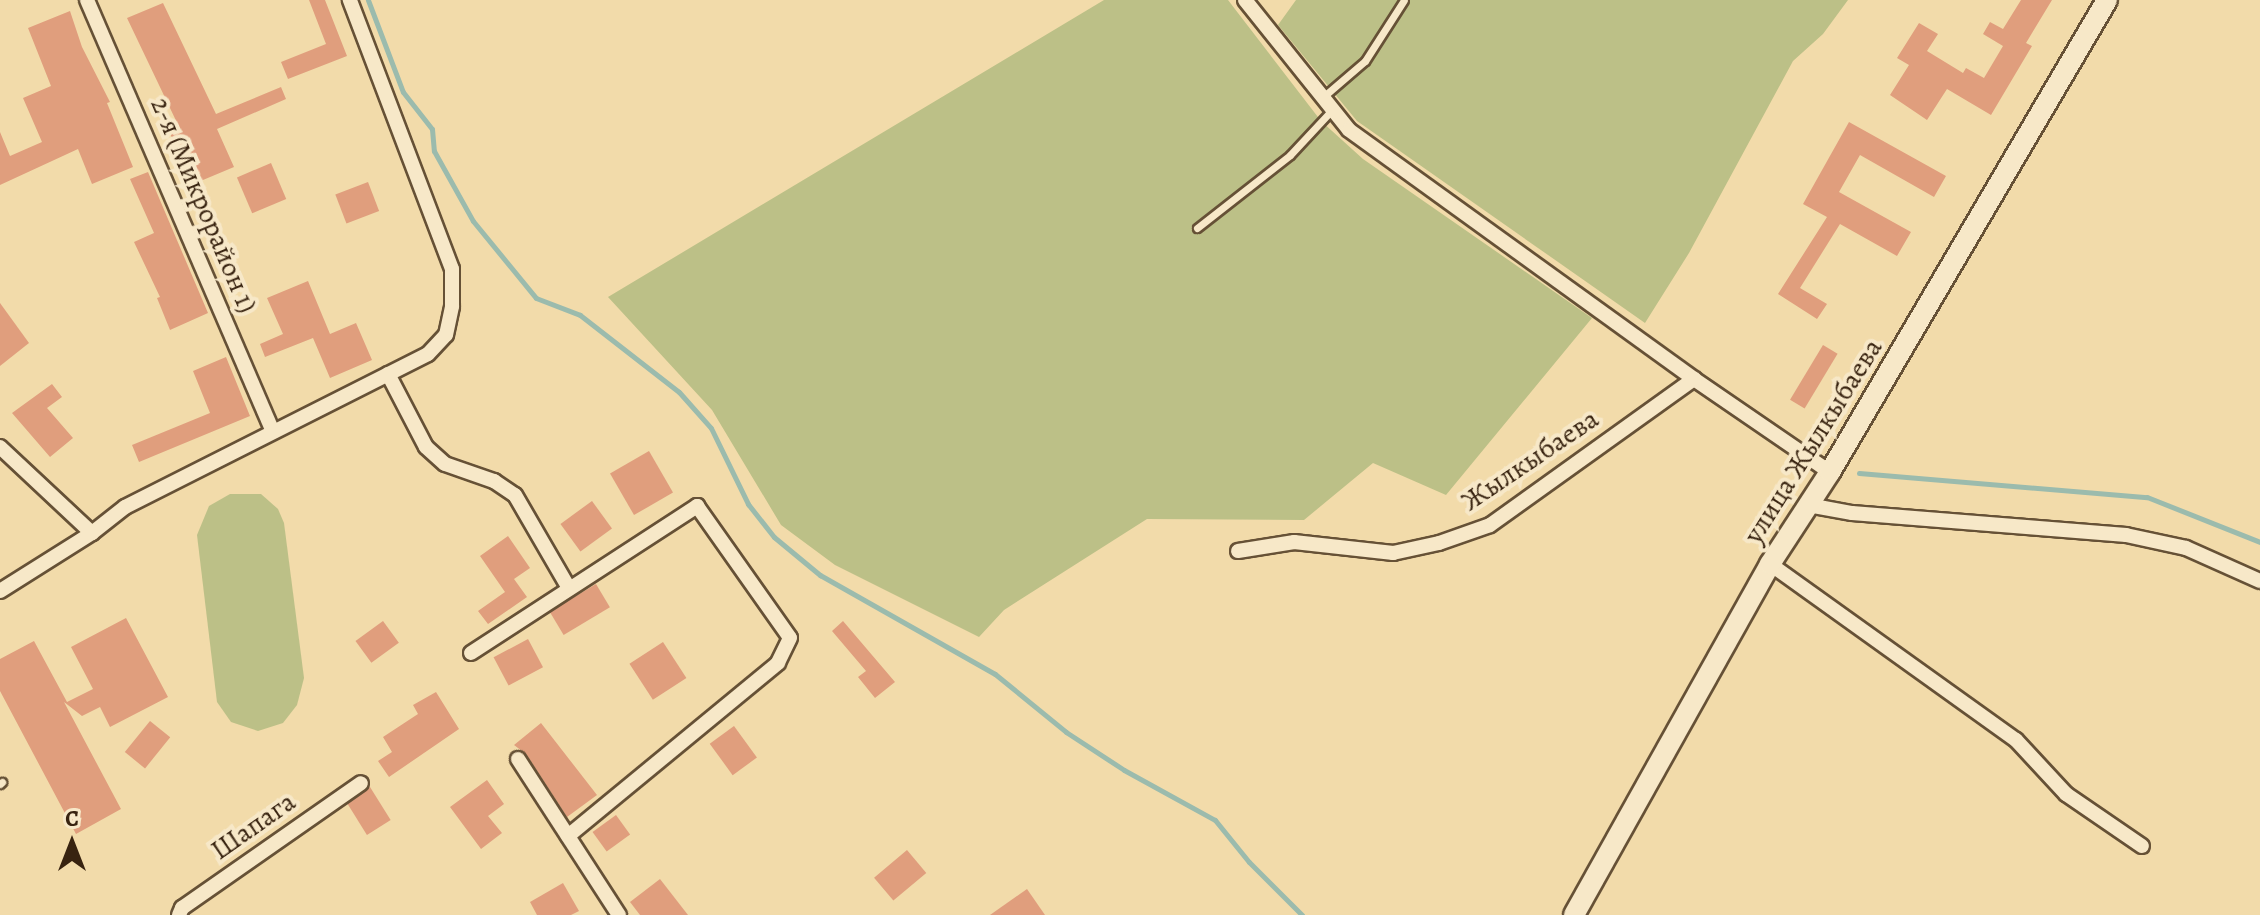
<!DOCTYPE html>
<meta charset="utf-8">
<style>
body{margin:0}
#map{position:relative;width:2260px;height:915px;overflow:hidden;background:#f2dbaa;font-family:Alegreya,serif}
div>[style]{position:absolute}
.green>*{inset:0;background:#bcc087}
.stream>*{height:5px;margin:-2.5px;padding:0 2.5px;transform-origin:2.5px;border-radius:2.5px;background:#9bbbad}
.building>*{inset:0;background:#e09e7d;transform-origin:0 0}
.roads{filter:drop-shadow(2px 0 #665136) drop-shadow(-2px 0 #665136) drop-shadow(0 2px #665136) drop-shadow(0 -2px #665136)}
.service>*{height:7px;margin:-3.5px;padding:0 3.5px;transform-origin:3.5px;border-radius:3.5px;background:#f7e8c8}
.minor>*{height:14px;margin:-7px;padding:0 7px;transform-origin:7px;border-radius:7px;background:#f7e8c8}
.secondary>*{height:20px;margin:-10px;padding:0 10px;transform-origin:10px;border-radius:10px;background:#f7e8c8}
span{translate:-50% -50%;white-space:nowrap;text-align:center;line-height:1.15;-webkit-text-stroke:8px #f7e8c8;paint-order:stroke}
.street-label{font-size:28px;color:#382310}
.north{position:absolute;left:32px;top:803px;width:80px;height:80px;-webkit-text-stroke:6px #f7e8c8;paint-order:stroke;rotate:0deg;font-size:22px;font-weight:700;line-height:32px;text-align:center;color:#382310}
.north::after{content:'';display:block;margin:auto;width:28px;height:36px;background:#382310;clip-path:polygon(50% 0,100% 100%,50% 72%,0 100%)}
</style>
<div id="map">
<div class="green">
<i style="clip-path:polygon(1104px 0,1228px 0,1321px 121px,1363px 159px,1592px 318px,1446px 495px,1373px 463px,1304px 520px,1147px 519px,1004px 610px,979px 637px,835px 565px,781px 525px,712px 410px,608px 297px)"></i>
<i style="clip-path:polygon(1296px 0,1848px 0,1823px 34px,1793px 61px,1689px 253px,1645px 323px,1357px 121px,1278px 25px)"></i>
<i style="clip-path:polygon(230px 494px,261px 494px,278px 509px,284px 523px,304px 678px,297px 705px,283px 723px,258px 731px,231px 722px,217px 702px,197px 535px,209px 506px)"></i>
</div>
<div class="stream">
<i style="left:368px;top:0;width:98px;rotate:69.2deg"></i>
<i style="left:403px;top:92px;width:47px;rotate:51.9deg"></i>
<i style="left:432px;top:129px;width:22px;rotate:85deg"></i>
<i style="left:434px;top:151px;width:80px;rotate:60.9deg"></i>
<i style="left:473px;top:221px;width:99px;rotate:50.7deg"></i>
<i style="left:536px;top:298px;width:47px;rotate:21.1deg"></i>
<i style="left:580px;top:315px;width:125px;rotate:37.9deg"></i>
<i style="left:679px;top:392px;width:48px;rotate:48.4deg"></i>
<i style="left:711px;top:428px;width:85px;rotate:64deg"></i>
<i style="left:748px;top:504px;width:42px;rotate:51.8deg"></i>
<i style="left:774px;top:537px;width:60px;rotate:39.6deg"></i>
<i style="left:820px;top:575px;width:201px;rotate:29.5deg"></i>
<i style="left:995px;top:674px;width:92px;rotate:39.2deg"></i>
<i style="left:1066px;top:732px;width:69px;rotate:33.2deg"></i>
<i style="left:1124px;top:770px;width:104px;rotate:28.8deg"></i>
<i style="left:1215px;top:820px;width:54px;rotate:51deg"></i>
<i style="left:1249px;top:862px;width:75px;rotate:45deg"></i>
<i style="left:1859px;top:473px;width:289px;rotate:4.8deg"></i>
<i style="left:2147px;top:497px;width:122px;rotate:21.7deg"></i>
</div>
<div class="building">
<i style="clip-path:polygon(309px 0,325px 0,347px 56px,288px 79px,281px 62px,326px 44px)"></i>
<i style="clip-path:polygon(2021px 0,2052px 0,2026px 43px,2032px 46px,1991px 115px,1947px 89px,1927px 120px,1890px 95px,1909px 65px,1897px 58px,1919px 23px,1938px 34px,1927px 51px,1963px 73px,1966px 68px,1984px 78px,2003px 46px,1983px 34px,1990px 22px,2003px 29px)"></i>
<i style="clip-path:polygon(163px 3px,216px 114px,281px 87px,286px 99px,217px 129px,234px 167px,191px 185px,170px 133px,180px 129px,127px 18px)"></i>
<i style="clip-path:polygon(70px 11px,82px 47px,110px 102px,107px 103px,133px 167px,92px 184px,78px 149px,0 185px,0 132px,10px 156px,42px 142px,23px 98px,51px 86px,28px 28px)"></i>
<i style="clip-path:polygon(1849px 122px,1946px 176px,1934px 197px,1860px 155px,1839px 192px,1911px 232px,1897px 256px,1840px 224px,1800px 288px,1827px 304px,1817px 319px,1778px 294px,1827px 217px,1803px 204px)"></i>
<i style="left:271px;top:163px;width:39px;height:37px;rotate:67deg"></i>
<i style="clip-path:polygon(148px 172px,208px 313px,170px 330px,157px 298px,160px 297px,134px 242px,154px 233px,130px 179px)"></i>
<i style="left:368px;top:182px;width:31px;height:35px;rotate:69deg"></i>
<i style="clip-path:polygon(308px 281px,330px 334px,356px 323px,372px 360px,330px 378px,313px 338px,265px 357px,260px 344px,283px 334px,267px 298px)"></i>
<i style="clip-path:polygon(0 303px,29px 343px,0 366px)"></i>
<i style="left:1823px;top:345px;width:17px;height:64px;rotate:31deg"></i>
<i style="clip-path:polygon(226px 357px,250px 416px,139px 462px,132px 445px,210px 413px,193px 371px)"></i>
<i style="clip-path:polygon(52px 384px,62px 397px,47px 408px,73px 438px,50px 457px,12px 413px)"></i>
<i style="left:649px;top:451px;width:48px;height:45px;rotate:60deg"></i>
<i style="left:592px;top:501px;width:34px;height:39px;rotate:54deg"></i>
<i style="clip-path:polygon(508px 536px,530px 568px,514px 579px,527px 597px,488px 624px,478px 611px,505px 592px,480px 556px)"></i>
<i style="left:596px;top:584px;width:27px;height:54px;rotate:59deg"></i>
<i style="clip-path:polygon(126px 618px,168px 697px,110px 727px,100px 707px,82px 716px,64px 702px,121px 809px,76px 834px,0 691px,0 659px,34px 641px,67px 702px,93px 689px,71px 647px)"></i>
<i style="left:383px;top:621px;width:27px;height:34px;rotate:54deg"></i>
<i style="clip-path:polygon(843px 621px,895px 682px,875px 698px,858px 677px,866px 671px,832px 631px)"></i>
<i style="left:528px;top:639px;width:32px;height:39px;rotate:62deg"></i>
<i style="left:663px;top:642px;width:43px;height:40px;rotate:57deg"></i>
<i style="clip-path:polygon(436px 692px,459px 729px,389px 777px,378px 761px,392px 752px,383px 737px,418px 714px,413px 705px)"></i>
<i style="left:150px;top:721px;width:26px;height:40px;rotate:39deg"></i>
<i style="clip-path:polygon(541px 723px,597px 795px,567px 817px,526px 754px,514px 745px)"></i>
<i style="left:734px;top:726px;width:39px;height:30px;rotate:54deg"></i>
<i style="clip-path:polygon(487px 780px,504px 804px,488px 816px,502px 833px,481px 849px,450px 807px)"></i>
<i style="left:370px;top:787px;width:39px;height:28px;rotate:58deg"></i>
<i style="left:616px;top:815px;width:24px;height:29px;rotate:54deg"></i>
<i style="left:907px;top:850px;width:30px;height:43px;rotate:50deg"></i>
<i style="clip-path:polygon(660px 879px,688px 915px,640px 915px,630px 902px)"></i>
<i style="clip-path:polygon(563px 883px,579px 911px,571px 915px,537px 915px,530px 902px)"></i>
<i style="clip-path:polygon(1027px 889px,1045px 915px,990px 915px)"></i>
</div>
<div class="roads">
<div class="service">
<i style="left:1323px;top:97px;width:55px;rotate:-40.6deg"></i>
<i style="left:1365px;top:61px;width:72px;rotate:-57.4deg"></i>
<i style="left:1197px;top:228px;width:118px;rotate:-38.1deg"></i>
<i style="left:1290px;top:155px;width:62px;rotate:-47deg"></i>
<i style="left:0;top:784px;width:3px;rotate:-45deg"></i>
</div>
<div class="minor">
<i style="left:87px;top:0;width:470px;rotate:66.7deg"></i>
<i style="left:1245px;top:0;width:166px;rotate:51.3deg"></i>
<i style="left:1349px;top:130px;width:425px;rotate:35.8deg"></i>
<i style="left:1694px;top:379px;width:165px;rotate:34.4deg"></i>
<i style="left:388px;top:374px;width:82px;rotate:62.5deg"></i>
<i style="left:426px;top:447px;width:25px;rotate:42deg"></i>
<i style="left:445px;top:464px;width:52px;rotate:19.1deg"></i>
<i style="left:494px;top:481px;width:25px;rotate:34deg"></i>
<i style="left:515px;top:495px;width:108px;rotate:59.9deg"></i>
<i style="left:0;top:447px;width:126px;rotate:43.1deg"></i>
<i style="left:1808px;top:505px;width:45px;rotate:10.3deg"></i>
<i style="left:1852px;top:513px;width:275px;rotate:4.6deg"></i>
<i style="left:2126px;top:535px;width:61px;rotate:12.2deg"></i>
<i style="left:2186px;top:548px;width:81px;rotate:24deg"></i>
<i style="left:1238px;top:551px;width:57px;rotate:-9.1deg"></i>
<i style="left:1294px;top:542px;width:100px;rotate:6.3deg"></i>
<i style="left:1393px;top:553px;width:47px;rotate:-12.3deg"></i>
<i style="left:1439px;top:543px;width:54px;rotate:-19.4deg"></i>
<i style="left:1490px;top:525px;width:251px;rotate:-35.6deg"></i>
<i style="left:1770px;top:564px;width:302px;rotate:35.6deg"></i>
<i style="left:2016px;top:740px;width:74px;rotate:47.2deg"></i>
<i style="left:2066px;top:794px;width:92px;rotate:34.4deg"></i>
<i style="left:0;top:591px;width:109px;rotate:-32.2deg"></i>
<i style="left:92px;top:533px;width:42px;rotate:-38.2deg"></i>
<i style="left:125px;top:507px;width:339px;rotate:-26.8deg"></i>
<i style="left:428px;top:354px;width:26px;rotate:-47deg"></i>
<i style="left:446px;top:335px;width:30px;rotate:-78deg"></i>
<i style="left:452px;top:306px;width:37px;rotate:-90deg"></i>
<i style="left:452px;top:269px;width:288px;rotate:-110.8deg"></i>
<i style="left:471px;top:653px;width:270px;rotate:-33deg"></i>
<i style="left:697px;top:506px;width:161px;rotate:54.8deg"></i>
<i style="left:790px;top:638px;width:28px;rotate:116deg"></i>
<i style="left:778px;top:663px;width:272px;rotate:140.5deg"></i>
<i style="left:518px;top:759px;width:186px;rotate:57.1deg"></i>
<i style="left:179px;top:915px;width:8px;rotate:-67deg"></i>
<i style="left:182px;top:908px;width:218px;rotate:-34.9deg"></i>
</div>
<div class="secondary">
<i style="left:1574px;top:915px;width:402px;rotate:-60.8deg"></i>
<i style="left:1770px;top:564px;width:110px;rotate:-56.9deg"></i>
<i style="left:1830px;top:472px;width:547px;rotate:-59.59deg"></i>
</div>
</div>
<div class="street-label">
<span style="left:204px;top:205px;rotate:67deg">2-я (Микрорайон 1)</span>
<span style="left:1813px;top:441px;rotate:-58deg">улица Жылкыбаева</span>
<span style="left:1530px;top:460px;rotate:-34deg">Жылкыбаева</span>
<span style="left:253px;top:826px;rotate:-35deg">Шапага</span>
</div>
<div class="north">С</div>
</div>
